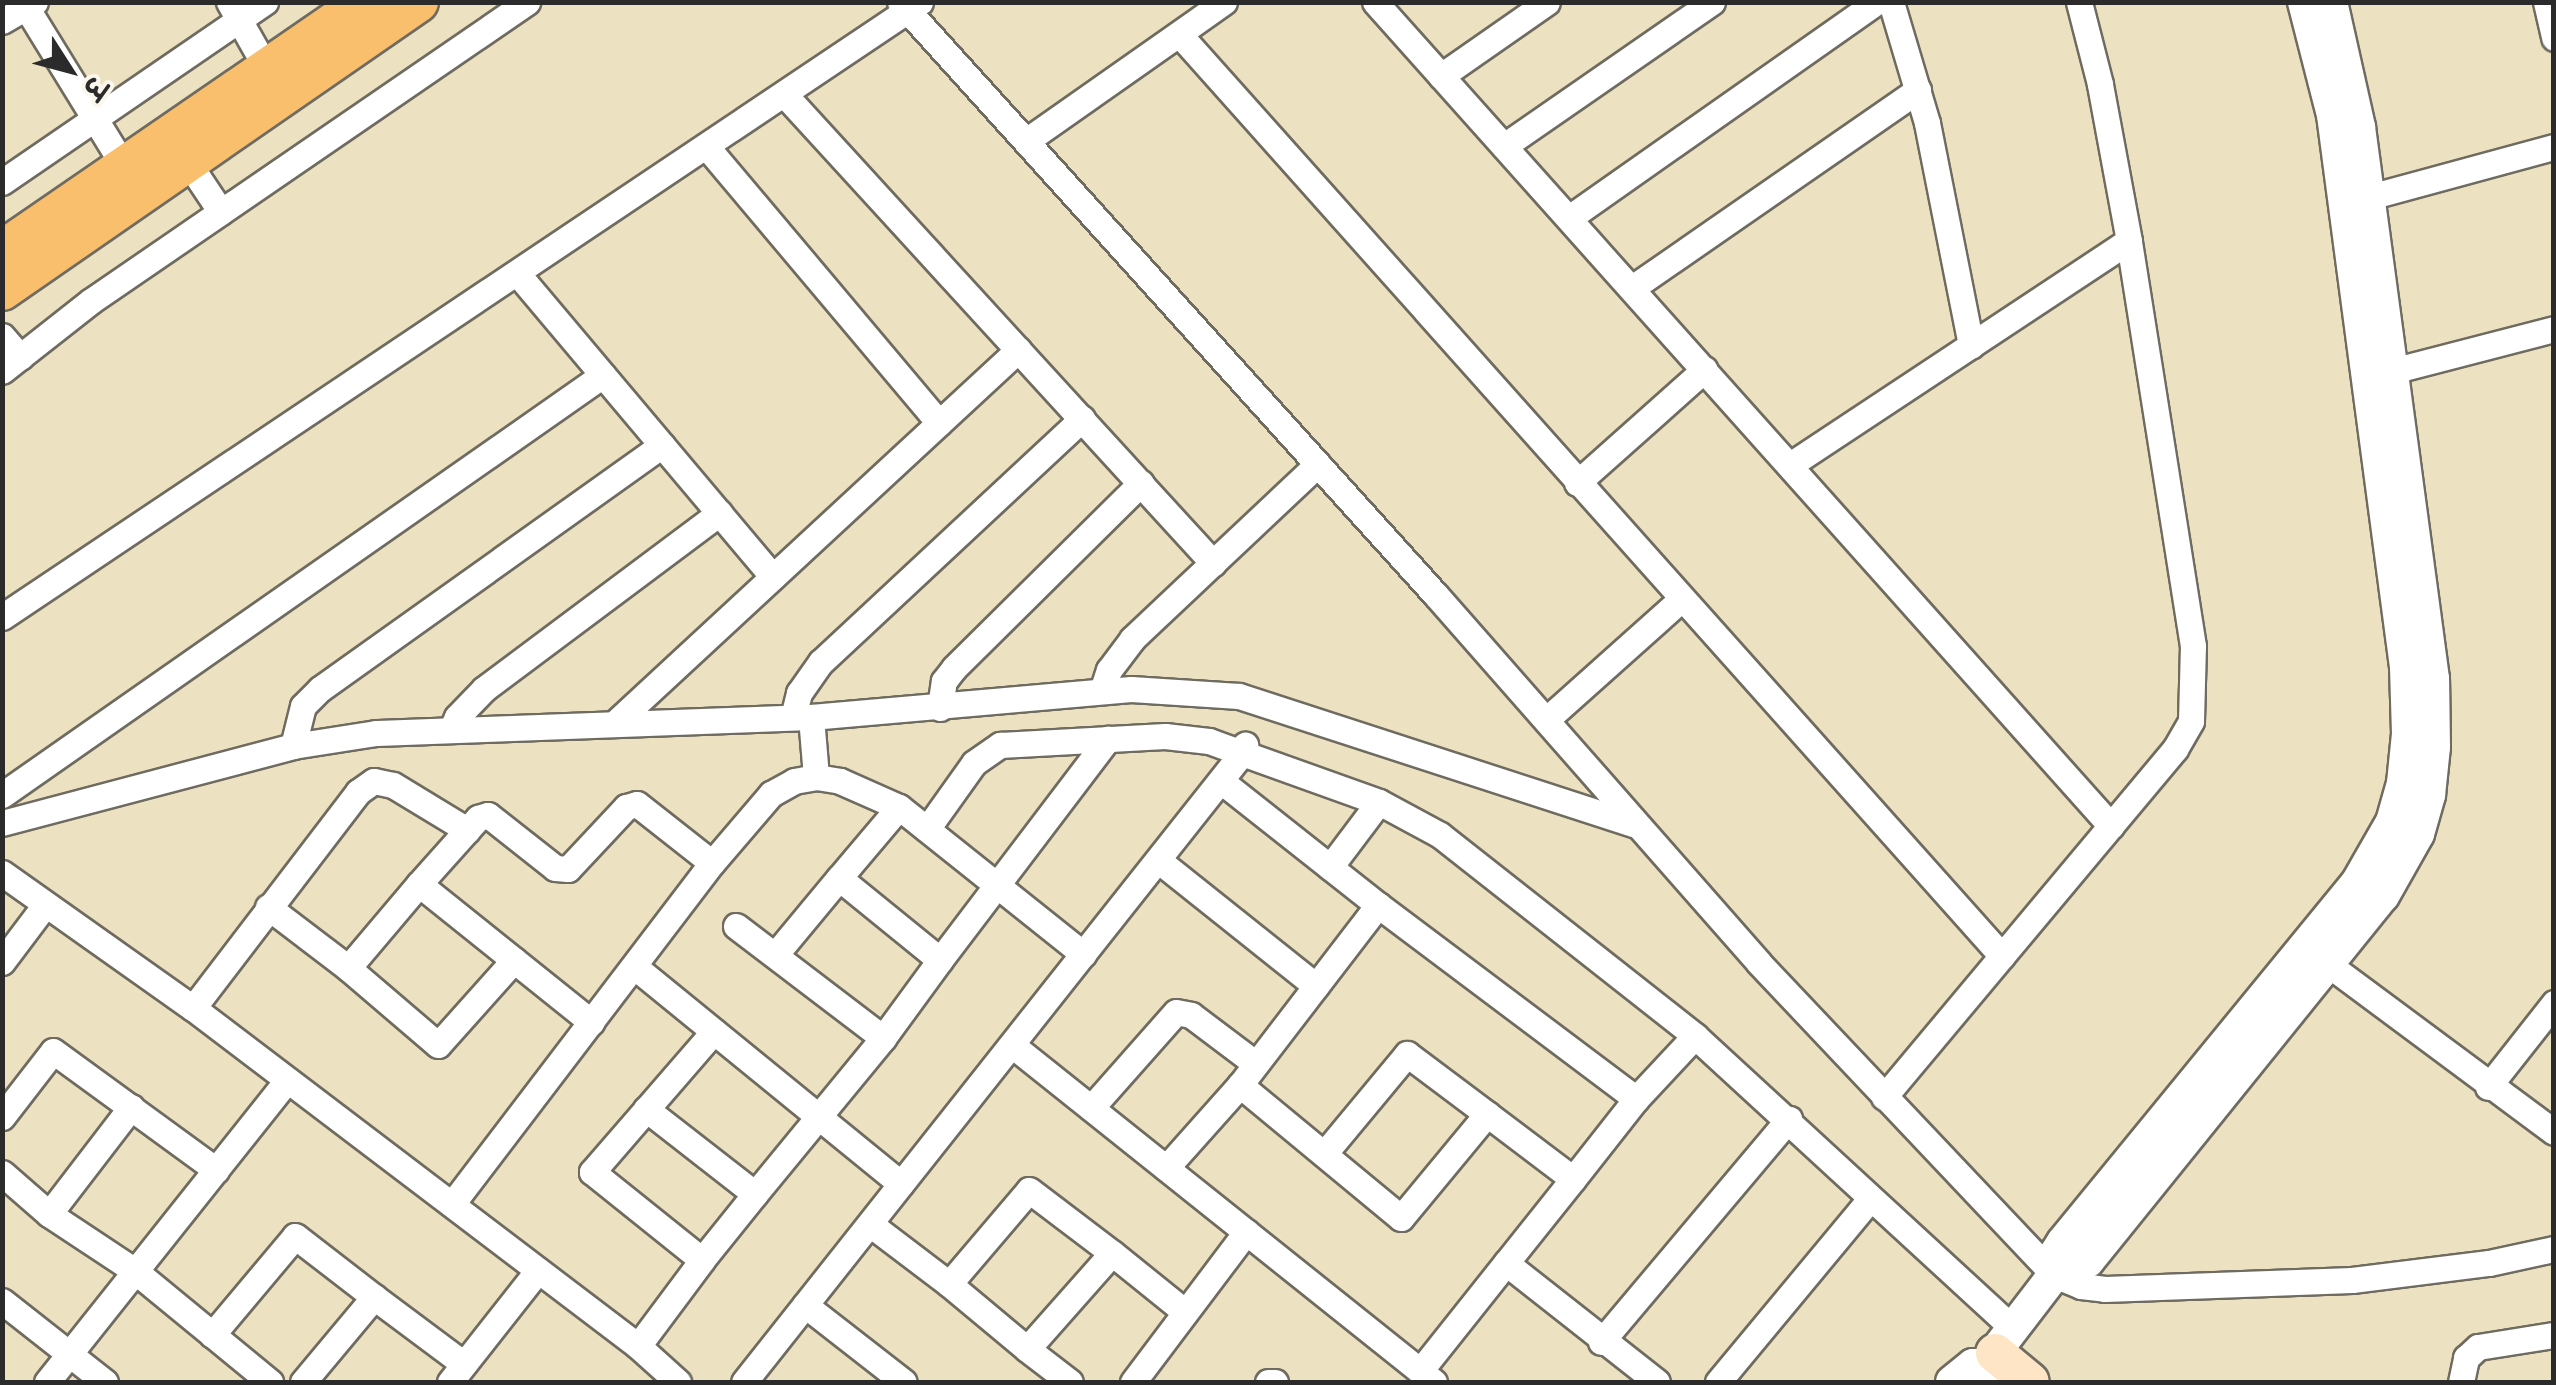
<!DOCTYPE html>
<meta charset="utf-8">
<style>
body{margin:0}
#map{position:relative;width:2556px;height:1385px;overflow:hidden;background:#ece2c2;font-family:Sriracha,"Playpen Sans Deva",sans-serif}
div>[style]{position:absolute}
.roads{filter:drop-shadow(2px 0 #6f6b60) drop-shadow(-2px 0 #6f6b60) drop-shadow(0 2px #6f6b60) drop-shadow(0 -2px #6f6b60)}
.minor>*{height:25px;margin:-12.5px;padding:0 12.5px;transform-origin:12.5px;border-radius:12.5px;background:#fff}
.tertiary>*{height:32px;margin:-16px;padding:0 16px;transform-origin:16px;border-radius:16px;background:#fff}
.secondary>*{height:38px;margin:-19px;padding:0 19px;transform-origin:19px;border-radius:19px;background:#fde5c5}
.primary>*{height:40px;margin:-20px;padding:0 20px;transform-origin:20px;border-radius:20px;background:#f9bf6d}
span{translate:-50% -50%;white-space:nowrap;text-align:center;line-height:1.15;-webkit-text-stroke:8px #fbf7ec;paint-order:stroke}
.frame{position:absolute;inset:0;border:5px solid #2b2b2b;pointer-events:none}
.north{position:absolute;left:20px;top:20px;width:100px;height:100px;-webkit-text-stroke:8px #fbf7ec;paint-order:stroke;rotate:126deg;font-size:28px;font-weight:700;line-height:40px;text-align:center;color:#2b2b2b}
.north::after{content:'';display:block;margin:auto;width:35px;height:45px;background:#2b2b2b;clip-path:polygon(50% 0,100% 100%,50% 72%,0 100%)}
</style>
<div id="map">
<div class="roads">
<div class="minor">
<i style="left:23px;top:2px;width:193px;rotate:58.4deg"></i>
<i style="left:229px;top:2px;width:87px;rotate:60.5deg"></i>
<i style="left:900px;top:2px;width:798px;rotate:47.9deg"></i>
<i style="left:1435px;top:594px;width:491px;rotate:48.7deg"></i>
<i style="left:1759px;top:963px;width:429px;rotate:46.6deg"></i>
<i style="left:2054px;top:1275px;width:29px;rotate:22deg"></i>
<i style="left:2081px;top:1286px;width:24px;rotate:7deg"></i>
<i style="left:2105px;top:1289px;width:247px;rotate:-2.1deg"></i>
<i style="left:2352px;top:1280px;width:138px;rotate:-7.1deg"></i>
<i style="left:2489px;top:1263px;width:66px;rotate:-12.2deg"></i>
<i style="left:1375px;top:2px;width:1105px;rotate:48.23deg"></i>
<i style="left:1891px;top:2px;width:126px;rotate:73.4deg"></i>
<i style="left:1927px;top:123px;width:227px;rotate:78.8deg"></i>
<i style="left:2546px;top:2px;width:37px;rotate:77deg"></i>
<i style="left:2px;top:21px;width:38px;rotate:-30deg"></i>
<i style="left:1179px;top:34px;width:1236px;rotate:48.25deg"></i>
<i style="left:1441px;top:76px;width:129px;rotate:-34.9deg"></i>
<i style="left:784px;top:94px;width:636px;rotate:47.55deg"></i>
<i style="left:1026px;top:141px;width:242px;rotate:-35.1deg"></i>
<i style="left:706px;top:146px;width:362px;rotate:49.9deg"></i>
<i style="left:1504px;top:146px;width:253px;rotate:-34.7deg"></i>
<i style="left:187px;top:161px;width:61px;rotate:56.3deg"></i>
<i style="left:2px;top:182px;width:319px;rotate:-34.4deg"></i>
<i style="left:2351px;top:202px;width:210px;rotate:-15.2deg"></i>
<i style="left:1569px;top:218px;width:375px;rotate:-35.1deg"></i>
<i style="left:517px;top:273px;width:397px;rotate:49.9deg"></i>
<i style="left:1632px;top:288px;width:348px;rotate:-34.7deg"></i>
<i style="left:2px;top:336px;width:28px;rotate:49deg"></i>
<i style="left:2px;top:371px;width:113px;rotate:-38.2deg"></i>
<i style="left:91px;top:301px;width:529px;rotate:-34.44deg"></i>
<i style="left:2392px;top:371px;width:167px;rotate:-14.5deg"></i>
<i style="left:1790px;top:465px;width:406px;rotate:-33.5deg"></i>
<i style="left:1577px;top:483px;width:171px;rotate:-41.7deg"></i>
<i style="left:2px;top:617px;width:1105px;rotate:-33.82deg"></i>
<i style="left:1102px;top:691px;width:22px;rotate:-72deg"></i>
<i style="left:1109px;top:670px;width:39px;rotate:-53deg"></i>
<i style="left:1132px;top:639px;width:255px;rotate:-43.3deg"></i>
<i style="left:940px;top:708px;width:27px;rotate:-82deg"></i>
<i style="left:944px;top:681px;width:16px;rotate:-52deg"></i>
<i style="left:954px;top:668px;width:263px;rotate:-44.7deg"></i>
<i style="left:793px;top:717px;width:25px;rotate:-76deg"></i>
<i style="left:799px;top:693px;width:38px;rotate:-55deg"></i>
<i style="left:821px;top:662px;width:357px;rotate:-43deg"></i>
<i style="left:811px;top:717px;width:60px;rotate:85.2deg"></i>
<i style="left:1546px;top:720px;width:180px;rotate:-41.8deg"></i>
<i style="left:614px;top:724px;width:551px;rotate:-42.79deg"></i>
<i style="left:451px;top:730px;width:14px;rotate:-65deg"></i>
<i style="left:457px;top:717px;width:39px;rotate:-46deg"></i>
<i style="left:484px;top:689px;width:294px;rotate:-36.8deg"></i>
<i style="left:293px;top:746px;width:41px;rotate:-76deg"></i>
<i style="left:303px;top:706px;width:24px;rotate:-45deg"></i>
<i style="left:320px;top:689px;width:420px;rotate:-35.5deg"></i>
<i style="left:1221px;top:781px;width:200px;rotate:38.3deg"></i>
<i style="left:2px;top:795px;width:733px;rotate:-34.95deg"></i>
<i style="left:2px;top:823px;width:301px;rotate:-14.8deg"></i>
<i style="left:293px;top:746px;width:84px;rotate:-8.9deg"></i>
<i style="left:376px;top:733px;width:435px;rotate:-2.1deg"></i>
<i style="left:811px;top:717px;width:321px;rotate:-5deg"></i>
<i style="left:1131px;top:689px;width:108px;rotate:3.7deg"></i>
<i style="left:1239px;top:696px;width:415px;rotate:18deg"></i>
<i style="left:927px;top:829px;width:81px;rotate:-54.5deg"></i>
<i style="left:974px;top:763px;width:32px;rotate:-35deg"></i>
<i style="left:1000px;top:745px;width:165px;rotate:-3.1deg"></i>
<i style="left:1165px;top:736px;width:44px;rotate:6.5deg"></i>
<i style="left:1209px;top:741px;width:35px;rotate:20deg"></i>
<i style="left:1242px;top:753px;width:9px;rotate:-69deg"></i>
<i style="left:1158px;top:860px;width:202px;rotate:38.6deg"></i>
<i style="left:1330px;top:867px;width:81px;rotate:-53deg"></i>
<i style="left:2px;top:873px;width:234px;rotate:35.3deg"></i>
<i style="left:193px;top:1008px;width:559px;rotate:37.22deg"></i>
<i style="left:638px;top:1346px;width:54px;rotate:42deg"></i>
<i style="left:419px;top:884px;width:89px;rotate:-48.2deg"></i>
<i style="left:478px;top:818px;width:10px;rotate:-17deg"></i>
<i style="left:488px;top:815px;width:85px;rotate:38.3deg"></i>
<i style="left:555px;top:868px;width:13px;rotate:4deg"></i>
<i style="left:568px;top:869px;width:85px;rotate:-46.9deg"></i>
<i style="left:626px;top:807px;width:11px;rotate:-15deg"></i>
<i style="left:637px;top:804px;width:95px;rotate:38.2deg"></i>
<i style="left:268px;top:907px;width:101px;rotate:37.3deg"></i>
<i style="left:736px;top:926px;width:185px;rotate:37.3deg"></i>
<i style="left:883px;top:1038px;width:97px;rotate:-53.8deg"></i>
<i style="left:940px;top:960px;width:130px;rotate:-140.9deg"></i>
<i style="left:839px;top:878px;width:93px;rotate:-49.8deg"></i>
<i style="left:899px;top:807px;width:236px;rotate:38.6deg"></i>
<i style="left:775px;top:955px;width:100px;rotate:-50.3deg"></i>
<i style="left:2317px;top:956px;width:295px;rotate:36.6deg"></i>
<i style="left:514px;top:960px;width:114px;rotate:131.8deg"></i>
<i style="left:438px;top:1045px;width:118px;rotate:-139.5deg"></i>
<i style="left:348px;top:968px;width:110px;rotate:-49.8deg"></i>
<i style="left:419px;top:884px;width:221px;rotate:38.7deg"></i>
<i style="left:940px;top:960px;width:278px;rotate:-52.8deg"></i>
<i style="left:2px;top:962px;width:71px;rotate:-53deg"></i>
<i style="left:635px;top:967px;width:343px;rotate:39.2deg"></i>
<i style="left:193px;top:1008px;width:272px;rotate:-52.6deg"></i>
<i style="left:358px;top:792px;width:19px;rotate:-35deg"></i>
<i style="left:374px;top:781px;width:19px;rotate:12deg"></i>
<i style="left:393px;top:785px;width:87px;rotate:31.3deg"></i>
<i style="left:1012px;top:1045px;width:540px;rotate:38.61deg"></i>
<i style="left:2488px;top:1087px;width:107px;rotate:-51.8deg"></i>
<i style="left:1884px;top:1097px;width:454px;rotate:-50.1deg"></i>
<i style="left:2175px;top:749px;width:32px;rotate:-60deg"></i>
<i style="left:2191px;top:721px;width:75px;rotate:-88.5deg"></i>
<i style="left:2193px;top:646px;width:410px;rotate:-99deg"></i>
<i style="left:2129px;top:241px;width:160px;rotate:-100.5deg"></i>
<i style="left:2100px;top:84px;width:85px;rotate:-104.4deg"></i>
<i style="left:1636px;top:1099px;width:86px;rotate:-46.9deg"></i>
<i style="left:1091px;top:1108px;width:128px;rotate:-48.5deg"></i>
<i style="left:1176px;top:1012px;width:15px;rotate:11deg"></i>
<i style="left:1191px;top:1015px;width:81px;rotate:37deg"></i>
<i style="left:646px;top:1109px;width:138px;rotate:37.9deg"></i>
<i style="left:755px;top:1194px;width:85px;rotate:128.8deg"></i>
<i style="left:2px;top:1117px;width:83px;rotate:-52.3deg"></i>
<i style="left:53px;top:1051px;width:202px;rotate:36.1deg"></i>
<i style="left:1324px;top:1154px;width:130px;rotate:-50.3deg"></i>
<i style="left:1407px;top:1054px;width:100px;rotate:36.9deg"></i>
<i style="left:1166px;top:1168px;width:111px;rotate:-48.3deg"></i>
<i style="left:2px;top:1173px;width:62px;rotate:41.1deg"></i>
<i style="left:49px;top:1214px;width:135px;rotate:-52.5deg"></i>
<i style="left:755px;top:1194px;width:202px;rotate:-50.6deg"></i>
<i style="left:452px;top:1204px;width:429px;rotate:-52.7deg"></i>
<i style="left:712px;top:863px;width:91px;rotate:-49.5deg"></i>
<i style="left:771px;top:794px;width:26px;rotate:-29deg"></i>
<i style="left:794px;top:781px;width:22px;rotate:-10deg"></i>
<i style="left:816px;top:777px;width:24px;rotate:9deg"></i>
<i style="left:840px;top:781px;width:64px;rotate:23.8deg"></i>
<i style="left:49px;top:1214px;width:103px;rotate:33.5deg"></i>
<i style="left:135px;top:1271px;width:175px;rotate:39.4deg"></i>
<i style="left:870px;top:1224px;width:99px;rotate:37.2deg"></i>
<i style="left:1112px;top:1253px;width:128px;rotate:131.5deg"></i>
<i style="left:1027px;top:1349px;width:102px;rotate:-140.2deg"></i>
<i style="left:949px;top:1284px;width:123px;rotate:-49.6deg"></i>
<i style="left:1029px;top:1190px;width:104px;rotate:37.2deg"></i>
<i style="left:1112px;top:1253px;width:94px;rotate:38.9deg"></i>
<i style="left:1506px;top:1263px;width:107px;rotate:-51.4deg"></i>
<i style="left:1573px;top:1179px;width:108px;rotate:-142.9deg"></i>
<i style="left:1487px;top:1114px;width:135px;rotate:129.6deg"></i>
<i style="left:1401px;top:1218px;width:209px;rotate:-140.4deg"></i>
<i style="left:1240px;top:1085px;width:227px;rotate:-52.5deg"></i>
<i style="left:1378px;top:905px;width:323px;rotate:36.9deg"></i>
<i style="left:1636px;top:1099px;width:102px;rotate:128.2deg"></i>
<i style="left:2px;top:1301px;width:131px;rotate:38.2deg"></i>
<i style="left:805px;top:1305px;width:125px;rotate:37.9deg"></i>
<i style="left:212px;top:1335px;width:129px;rotate:-50deg"></i>
<i style="left:295px;top:1236px;width:100px;rotate:37.7deg"></i>
<i style="left:1601px;top:1342px;width:292px;rotate:-49.9deg"></i>
<i style="left:638px;top:1346px;width:107px;rotate:-53.3deg"></i>
<i style="left:702px;top:1260px;width:141px;rotate:-141.3deg"></i>
<i style="left:592px;top:1172px;width:186px;rotate:-49.1deg"></i>
<i style="left:1027px;top:1349px;width:54px;rotate:37.5deg"></i>
<i style="left:1420px;top:1371px;width:138px;rotate:-51.5deg"></i>
<i style="left:1506px;top:1263px;width:192px;rotate:38.2deg"></i>
<i style="left:47px;top:1382px;width:386px;rotate:-51.5deg"></i>
<i style="left:303px;top:1382px;width:111px;rotate:-50.1deg"></i>
<i style="left:374px;top:1297px;width:112px;rotate:36.7deg"></i>
<i style="left:450px;top:1382px;width:142px;rotate:-51.8deg"></i>
<i style="left:744px;top:1382px;width:802px;rotate:-51.63deg"></i>
<i style="left:1242px;top:753px;width:145px;rotate:19.7deg"></i>
<i style="left:1379px;top:802px;width:69px;rotate:28.4deg"></i>
<i style="left:1440px;top:835px;width:325px;rotate:38.2deg"></i>
<i style="left:1695px;top:1036px;width:433px;rotate:42.6deg"></i>
<i style="left:1133px;top:1382px;width:188px;rotate:-53deg"></i>
<i style="left:1268px;top:1382px;width:7px"></i>
<i style="left:1718px;top:1382px;width:239px;rotate:-50.3deg"></i>
<i style="left:2461px;top:1382px;width:25px;rotate:-78deg"></i>
<i style="left:2466px;top:1358px;width:16px;rotate:-43deg"></i>
<i style="left:2478px;top:1347px;width:77px;rotate:-9deg"></i>
</div>
<div class="tertiary">
<i style="left:2054px;top:1275px;width:20px;rotate:-11deg"></i>
<i style="left:2074px;top:1271px;width:17px;rotate:-36deg"></i>
<i style="left:2088px;top:1261px;width:469px;rotate:-51.1deg"></i>
<i style="left:2383px;top:896px;width:71px;rotate:-60.6deg"></i>
<i style="left:2418px;top:834px;width:41px;rotate:-74.2deg"></i>
<i style="left:2429px;top:795px;width:48px;rotate:-84.1deg"></i>
<i style="left:2434px;top:747px;width:68px;rotate:-90.8deg"></i>
<i style="left:2433px;top:679px;width:557px;rotate:-97.64deg"></i>
<i style="left:2359px;top:127px;width:128px;rotate:-102.6deg"></i>
<i style="left:2054px;top:1275px;width:22px;rotate:-85deg"></i>
<i style="left:2056px;top:1253px;width:13px;rotate:-58deg"></i>
<i style="left:2063px;top:1242px;width:464px;rotate:-50.7deg"></i>
<i style="left:2357px;top:883px;width:70px;rotate:-60.2deg"></i>
<i style="left:2392px;top:822px;width:41px;rotate:-74.2deg"></i>
<i style="left:2403px;top:783px;width:49px;rotate:-84.2deg"></i>
<i style="left:2408px;top:734px;width:67px;rotate:-91.7deg"></i>
<i style="left:2406px;top:667px;width:557px;rotate:-97.53deg"></i>
<i style="left:2333px;top:115px;width:117px;rotate:-104.4deg"></i>
<i style="left:1952px;top:1382px;width:27px;rotate:-39deg"></i>
<i style="left:1973px;top:1365px;width:12px"></i>
<i style="left:1985px;top:1382px;width:17px;rotate:-90deg"></i>
<i style="left:1985px;top:1365px;width:113px;rotate:-52.5deg"></i>
</div>
<div class="secondary">
<i style="left:1995px;top:1353px;width:45px;rotate:39.6deg"></i>
</div>
<div class="primary">
<i style="left:2px;top:251px;width:439px;rotate:-34.5deg"></i>
<i style="left:2px;top:290px;width:506px;rotate:-34.7deg"></i>
</div>
</div>
<div class="frame"></div>
<div class="north">उ</div>
</div>
